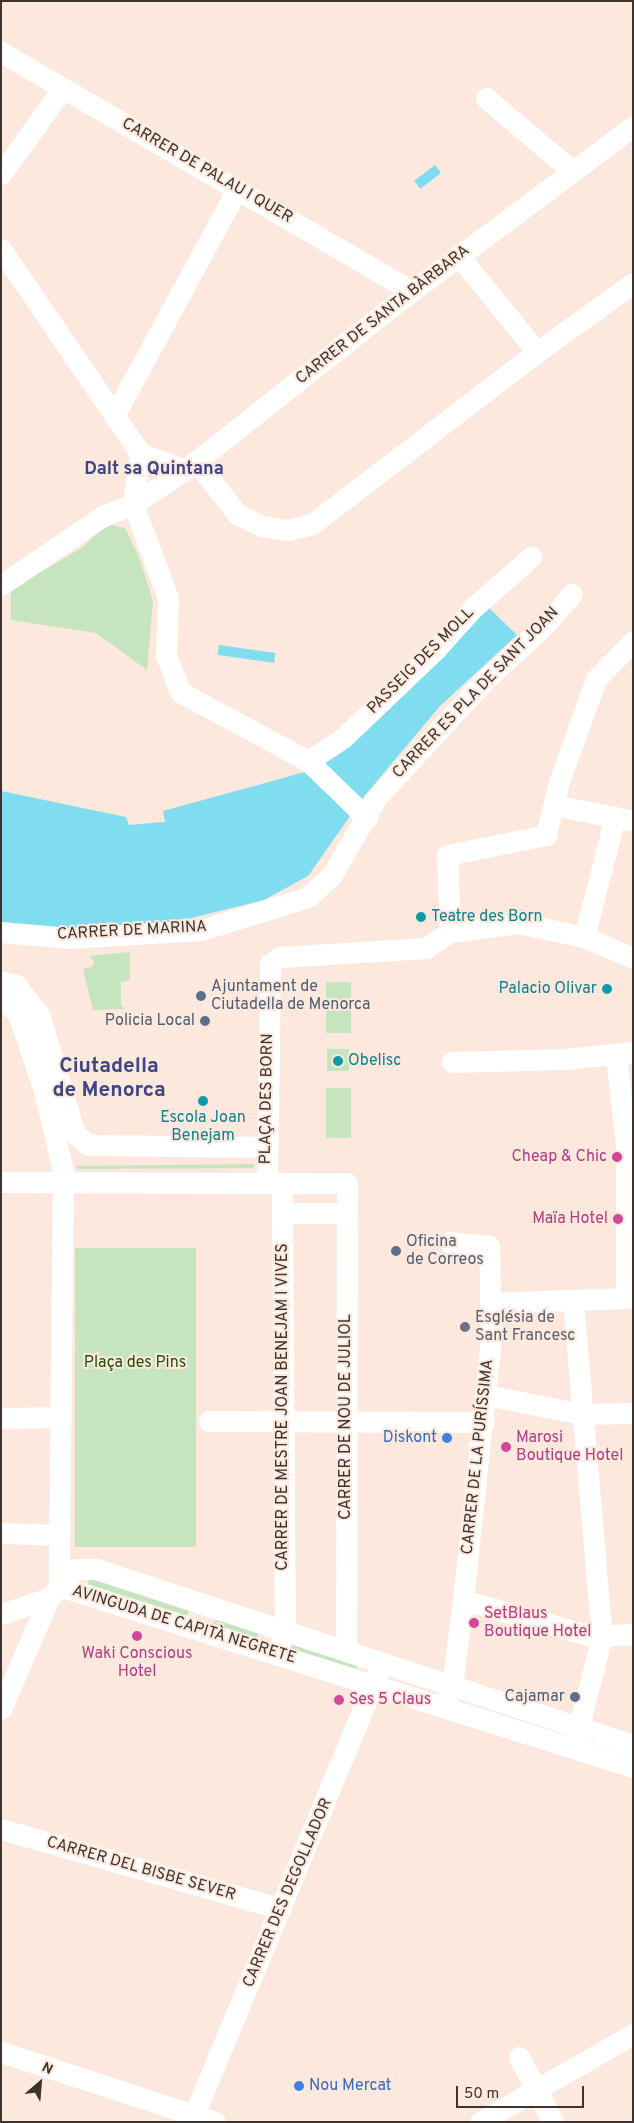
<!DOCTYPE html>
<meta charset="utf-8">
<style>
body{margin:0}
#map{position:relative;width:634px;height:2123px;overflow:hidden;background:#fce8dd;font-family:Overpass,sans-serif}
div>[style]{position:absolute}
.green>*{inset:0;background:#c6e4be;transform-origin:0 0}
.water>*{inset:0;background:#7fddef;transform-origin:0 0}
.minor>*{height:21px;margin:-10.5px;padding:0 10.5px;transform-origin:10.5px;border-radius:10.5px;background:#fff}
.dots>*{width:14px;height:14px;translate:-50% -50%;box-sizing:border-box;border:2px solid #fce8dd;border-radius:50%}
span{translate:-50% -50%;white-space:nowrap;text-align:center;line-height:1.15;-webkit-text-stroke:4px #fce8dd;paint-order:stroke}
.street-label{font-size:16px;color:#3d342f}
.culture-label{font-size:16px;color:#0d838f}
.left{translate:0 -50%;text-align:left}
.right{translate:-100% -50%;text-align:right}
.service-label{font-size:16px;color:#4e5e75}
.hotel-label{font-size:16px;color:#b23c85}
.worship-label{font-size:16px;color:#5b616d}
.park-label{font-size:16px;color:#1c5400}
.shop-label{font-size:16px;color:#366cbe}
.neighbourhood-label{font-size:18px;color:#3e4783;font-weight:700}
.district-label{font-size:21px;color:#3e4783;font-weight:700}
.frame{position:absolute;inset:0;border:2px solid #3d342f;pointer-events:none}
.north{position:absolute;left:15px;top:2058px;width:50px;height:50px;-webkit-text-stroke:4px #fce8dd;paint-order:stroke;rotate:27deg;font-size:14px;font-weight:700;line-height:20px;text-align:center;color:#3d342f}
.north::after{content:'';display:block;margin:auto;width:18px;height:22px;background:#3d342f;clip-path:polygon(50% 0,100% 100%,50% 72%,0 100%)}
.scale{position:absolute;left:456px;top:2086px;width:128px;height:22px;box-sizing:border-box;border:2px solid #3d342f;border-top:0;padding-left:6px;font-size:15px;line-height:18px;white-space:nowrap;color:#3d342f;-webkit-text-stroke:4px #fce8dd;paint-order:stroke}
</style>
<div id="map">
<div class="green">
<i style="clip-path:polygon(106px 524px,125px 528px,140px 560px,153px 601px,147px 670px,96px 633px,11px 620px,11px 590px,83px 547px)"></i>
<i style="clip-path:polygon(130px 952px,130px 980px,121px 982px,121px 1005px,125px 1009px,93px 1010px,83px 969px,93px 966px,94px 962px,90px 956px)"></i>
<i style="left:326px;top:982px;width:25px;height:51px"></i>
<i style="left:349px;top:1049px;width:22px;height:22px;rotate:90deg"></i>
<i style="left:326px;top:1088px;width:25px;height:50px"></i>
<i style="clip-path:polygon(255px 1164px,253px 1168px,78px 1169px,75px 1166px)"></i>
<i style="left:75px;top:1248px;width:121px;height:299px"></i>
<i style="clip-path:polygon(91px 1576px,189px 1608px,188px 1613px,185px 1618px,87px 1586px)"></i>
<i style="clip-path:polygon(217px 1618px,259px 1632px,256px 1641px,212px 1625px)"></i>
<i style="clip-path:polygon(287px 1642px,357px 1663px,357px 1667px,355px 1671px,288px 1651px)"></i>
</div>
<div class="water">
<i style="left:435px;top:165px;width:10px;height:26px;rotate:53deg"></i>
<i style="clip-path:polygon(486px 605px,517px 635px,440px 706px,362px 799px,308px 876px,264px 900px,179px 921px,69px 930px,1px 923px,1px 791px,126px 817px,129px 825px,165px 822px,163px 811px,305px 772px)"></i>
<i style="left:219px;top:645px;width:57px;height:10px;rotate:8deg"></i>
</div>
<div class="minor">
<i style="left:1px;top:52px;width:475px;rotate:30.2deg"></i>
<i style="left:486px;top:98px;width:113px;rotate:40.3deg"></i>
<i style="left:1px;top:174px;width:106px;rotate:-54.2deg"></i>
<i style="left:1px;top:249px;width:247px;rotate:55.7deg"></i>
<i style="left:537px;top:352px;width:118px;rotate:-35.7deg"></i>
<i style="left:114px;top:416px;width:258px;rotate:-61.5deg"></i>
<i style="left:140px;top:453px;width:51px;rotate:97.8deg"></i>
<i style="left:133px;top:504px;width:100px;rotate:69.6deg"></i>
<i style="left:168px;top:598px;width:57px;rotate:92deg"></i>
<i style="left:166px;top:655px;width:40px;rotate:69deg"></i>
<i style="left:180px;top:692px;width:145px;rotate:28.3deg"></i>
<i style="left:308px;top:761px;width:82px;rotate:44deg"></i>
<i style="left:140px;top:453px;width:48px;rotate:20.7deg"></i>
<i style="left:196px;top:461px;width:67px;rotate:52.3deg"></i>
<i style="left:237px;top:514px;width:28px;rotate:26deg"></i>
<i style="left:262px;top:526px;width:26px;rotate:9deg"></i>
<i style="left:288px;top:530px;width:25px;rotate:-14deg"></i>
<i style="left:312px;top:524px;width:283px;rotate:-37.4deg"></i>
<i style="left:537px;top:352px;width:124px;rotate:-129.1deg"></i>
<i style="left:1px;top:585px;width:123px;rotate:-34.1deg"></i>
<i style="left:103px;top:516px;width:32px;rotate:-22deg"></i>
<i style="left:133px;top:504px;width:62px;rotate:-33.2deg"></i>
<i style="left:185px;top:470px;width:289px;rotate:-38.3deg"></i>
<i style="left:412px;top:291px;width:276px;rotate:-36.7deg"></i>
<i style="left:308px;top:761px;width:42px;rotate:-33.3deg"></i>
<i style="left:343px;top:738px;width:129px;rotate:-43.7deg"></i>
<i style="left:436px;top:649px;width:57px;rotate:-47.9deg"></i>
<i style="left:474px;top:607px;width:76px;rotate:-41.3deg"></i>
<i style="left:554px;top:805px;width:81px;rotate:11.4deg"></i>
<i style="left:1px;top:932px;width:69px;rotate:5deg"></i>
<i style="left:70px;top:938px;width:131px;rotate:-3.5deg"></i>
<i style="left:201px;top:930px;width:112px;rotate:-17.1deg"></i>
<i style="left:308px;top:897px;width:33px;rotate:-43deg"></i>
<i style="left:332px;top:875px;width:90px;rotate:-60deg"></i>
<i style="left:377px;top:797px;width:156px;rotate:-47.3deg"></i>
<i style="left:483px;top:682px;width:87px;rotate:-42.7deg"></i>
<i style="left:547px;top:623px;width:38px;rotate:-50deg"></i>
<i style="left:450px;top:932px;width:69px;rotate:-7.5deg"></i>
<i style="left:518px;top:923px;width:67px;rotate:12deg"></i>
<i style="left:584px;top:937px;width:53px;rotate:23.2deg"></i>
<i style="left:584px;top:937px;width:124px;rotate:-75.5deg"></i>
<i style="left:1px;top:981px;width:16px;rotate:15deg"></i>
<i style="left:16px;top:985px;width:37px;rotate:52deg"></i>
<i style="left:39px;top:1014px;width:125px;rotate:73.3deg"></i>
<i style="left:75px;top:1134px;width:17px;rotate:40deg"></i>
<i style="left:88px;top:1145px;width:179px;rotate:0.6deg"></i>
<i style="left:1px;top:998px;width:23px;rotate:43deg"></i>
<i style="left:18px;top:1014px;width:81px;rotate:71.3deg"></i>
<i style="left:44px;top:1091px;width:82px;rotate:76.6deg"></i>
<i style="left:63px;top:1171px;width:415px;rotate:90.6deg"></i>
<i style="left:452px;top:1062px;width:113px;rotate:-1.5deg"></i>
<i style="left:565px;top:1059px;width:68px;rotate:-5.9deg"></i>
<i style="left:1px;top:1182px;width:346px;rotate:0.2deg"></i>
<i style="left:347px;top:1183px;width:468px;rotate:90.1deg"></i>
<i style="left:267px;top:1183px;width:219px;rotate:-89.2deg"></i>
<i style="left:270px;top:964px;width:12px;rotate:-35deg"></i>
<i style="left:280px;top:957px;width:146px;rotate:-3.5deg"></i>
<i style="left:426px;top:948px;width:29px;rotate:-34deg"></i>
<i style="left:450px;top:932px;width:77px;rotate:-92.2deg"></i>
<i style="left:447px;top:855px;width:101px;rotate:-11.4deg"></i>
<i style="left:546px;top:835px;width:55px;rotate:-76.2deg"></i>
<i style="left:559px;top:782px;width:109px;rotate:-70.2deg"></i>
<i style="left:596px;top:679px;width:53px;rotate:-45.8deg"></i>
<i style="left:282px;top:1213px;width:65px"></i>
<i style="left:573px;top:1301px;width:336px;rotate:85.1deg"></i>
<i style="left:602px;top:1636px;width:108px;rotate:104.4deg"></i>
<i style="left:490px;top:1303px;width:136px;rotate:-2.1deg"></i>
<i style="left:626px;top:1298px;width:154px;rotate:-90deg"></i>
<i style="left:626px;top:1144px;width:89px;rotate:-96.5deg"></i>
<i style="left:486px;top:1395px;width:98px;rotate:11.2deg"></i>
<i style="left:582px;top:1414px;width:51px;rotate:-1.1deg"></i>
<i style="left:1px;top:1418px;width:60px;rotate:-1deg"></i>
<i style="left:209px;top:1421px;width:275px;rotate:0.2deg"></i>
<i style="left:1px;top:1533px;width:59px;rotate:1.9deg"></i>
<i style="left:59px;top:1586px;width:602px;rotate:17.5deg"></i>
<i style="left:463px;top:1600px;width:134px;rotate:15.6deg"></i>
<i style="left:592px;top:1636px;width:41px;rotate:-2.8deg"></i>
<i style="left:1px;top:1614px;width:51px;rotate:-18.4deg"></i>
<i style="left:281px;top:1642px;width:12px;rotate:-70deg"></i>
<i style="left:285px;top:1631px;width:448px;rotate:-90.4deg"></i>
<i style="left:447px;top:1699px;width:14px;rotate:-69deg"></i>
<i style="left:452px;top:1686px;width:87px;rotate:-82.7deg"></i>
<i style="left:463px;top:1600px;width:263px;rotate:-83.9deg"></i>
<i style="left:491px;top:1338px;width:92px;rotate:-91.2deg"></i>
<i style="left:489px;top:1246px;width:40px;rotate:-174.3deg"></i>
<i style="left:1px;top:1709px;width:121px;rotate:-66.6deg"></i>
<i style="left:49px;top:1598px;width:39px;rotate:-48deg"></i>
<i style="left:75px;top:1569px;width:21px"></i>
<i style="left:96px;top:1569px;width:565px;rotate:18.15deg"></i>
<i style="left:1px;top:1829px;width:291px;rotate:15.9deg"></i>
<i style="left:1px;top:2052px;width:225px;rotate:18.1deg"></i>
<i style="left:519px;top:2057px;width:73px;rotate:62.4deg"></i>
<i style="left:191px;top:2122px;width:487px;rotate:-67.4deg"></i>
<i style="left:480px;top:2122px;width:177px;rotate:-29.9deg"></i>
</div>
<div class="dots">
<i style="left:421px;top:917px;background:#0f9aa8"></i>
<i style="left:607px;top:989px;background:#0f9aa8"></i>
<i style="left:201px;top:996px;background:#5c6f8a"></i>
<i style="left:205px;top:1021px;background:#5c6f8a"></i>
<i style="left:338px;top:1061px;background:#0f9aa8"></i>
<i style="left:203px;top:1101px;background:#0f9aa8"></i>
<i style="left:617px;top:1157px;background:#d1479c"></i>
<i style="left:618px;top:1219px;background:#d1479c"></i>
<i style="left:396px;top:1251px;background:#5c6f8a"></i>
<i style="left:465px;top:1327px;background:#6b7280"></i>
<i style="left:447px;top:1438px;background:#3f7fe0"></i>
<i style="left:506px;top:1447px;background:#d1479c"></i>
<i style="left:474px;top:1623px;background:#d1479c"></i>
<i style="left:137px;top:1636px;background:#d1479c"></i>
<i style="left:575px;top:1697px;background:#5c6f8a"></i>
<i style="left:339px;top:1700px;background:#d1479c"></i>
<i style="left:299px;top:2086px;background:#3f7fe0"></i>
</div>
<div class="street-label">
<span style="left:207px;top:171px;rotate:30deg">CARRER DE PALAU I QUER</span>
<span style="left:383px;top:315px;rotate:-38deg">CARRER DE SANTA BÀRBARA</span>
<span style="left:421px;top:661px;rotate:-45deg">PASSEIG DES MOLL</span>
<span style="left:476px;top:693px;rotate:-46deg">CARRER ES PLA DE SANT JOAN</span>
<span style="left:132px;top:931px;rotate:-3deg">CARRER DE MARINA</span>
<span style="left:267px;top:1099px;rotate:-89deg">PLAÇA DES BORN</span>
<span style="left:283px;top:1407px;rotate:-90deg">CARRER DE MESTRE JOAN BENEJAM I VIVES</span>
<span style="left:346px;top:1417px;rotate:-90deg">CARRER DE NOU DE JULIOL</span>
<span style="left:478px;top:1457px;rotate:-84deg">CARRER DE LA PURÍSSIMA</span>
<span style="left:184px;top:1625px;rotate:17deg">AVINGUDA DE CAPITÀ NEGRETE</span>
<span style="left:141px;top:1869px;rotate:16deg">CARRER DEL BISBE SEVER</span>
<span style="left:288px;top:1893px;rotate:-67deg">CARRER DES DEGOLLADOR</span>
</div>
<div class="culture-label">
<span class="left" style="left:431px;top:917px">Teatre des Born</span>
<span class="right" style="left:597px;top:989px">Palacio Olivar</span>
<span class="left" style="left:348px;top:1061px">Obelisc</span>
<span style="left:203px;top:1127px">Escola Joan<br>Benejam</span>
</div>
<div class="service-label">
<span class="left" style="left:211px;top:996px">Ajuntament de<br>Ciutadella de Menorca</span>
<span class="right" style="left:195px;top:1021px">Policia Local</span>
<span class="left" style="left:406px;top:1251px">Oficina<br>de Correos</span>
<span class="right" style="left:565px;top:1697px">Cajamar</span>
</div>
<div class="hotel-label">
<span class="right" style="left:607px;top:1157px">Cheap &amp; Chic</span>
<span class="right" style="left:608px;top:1219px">Maïa Hotel</span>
<span class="left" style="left:516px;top:1447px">Marosi<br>Boutique Hotel</span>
<span class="left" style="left:484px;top:1623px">SetBlaus<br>Boutique Hotel</span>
<span style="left:137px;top:1663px">Waki Conscious<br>Hotel</span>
<span class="left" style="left:349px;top:1700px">Ses 5 Claus</span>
</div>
<div class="worship-label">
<span class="left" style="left:475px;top:1327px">Església de<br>Sant Francesc</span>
</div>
<div class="park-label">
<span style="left:135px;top:1363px">Plaça des Pins</span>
</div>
<div class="shop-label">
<span class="right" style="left:437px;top:1438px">Diskont</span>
<span class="left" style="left:309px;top:2086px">Nou Mercat</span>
</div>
<div class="neighbourhood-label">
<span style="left:154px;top:470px">Dalt sa Quintana</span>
</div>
<div class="district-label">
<span style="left:109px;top:1079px">Ciutadella<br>de Menorca</span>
</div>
<div class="frame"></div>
<div class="north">N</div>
<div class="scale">50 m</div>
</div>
